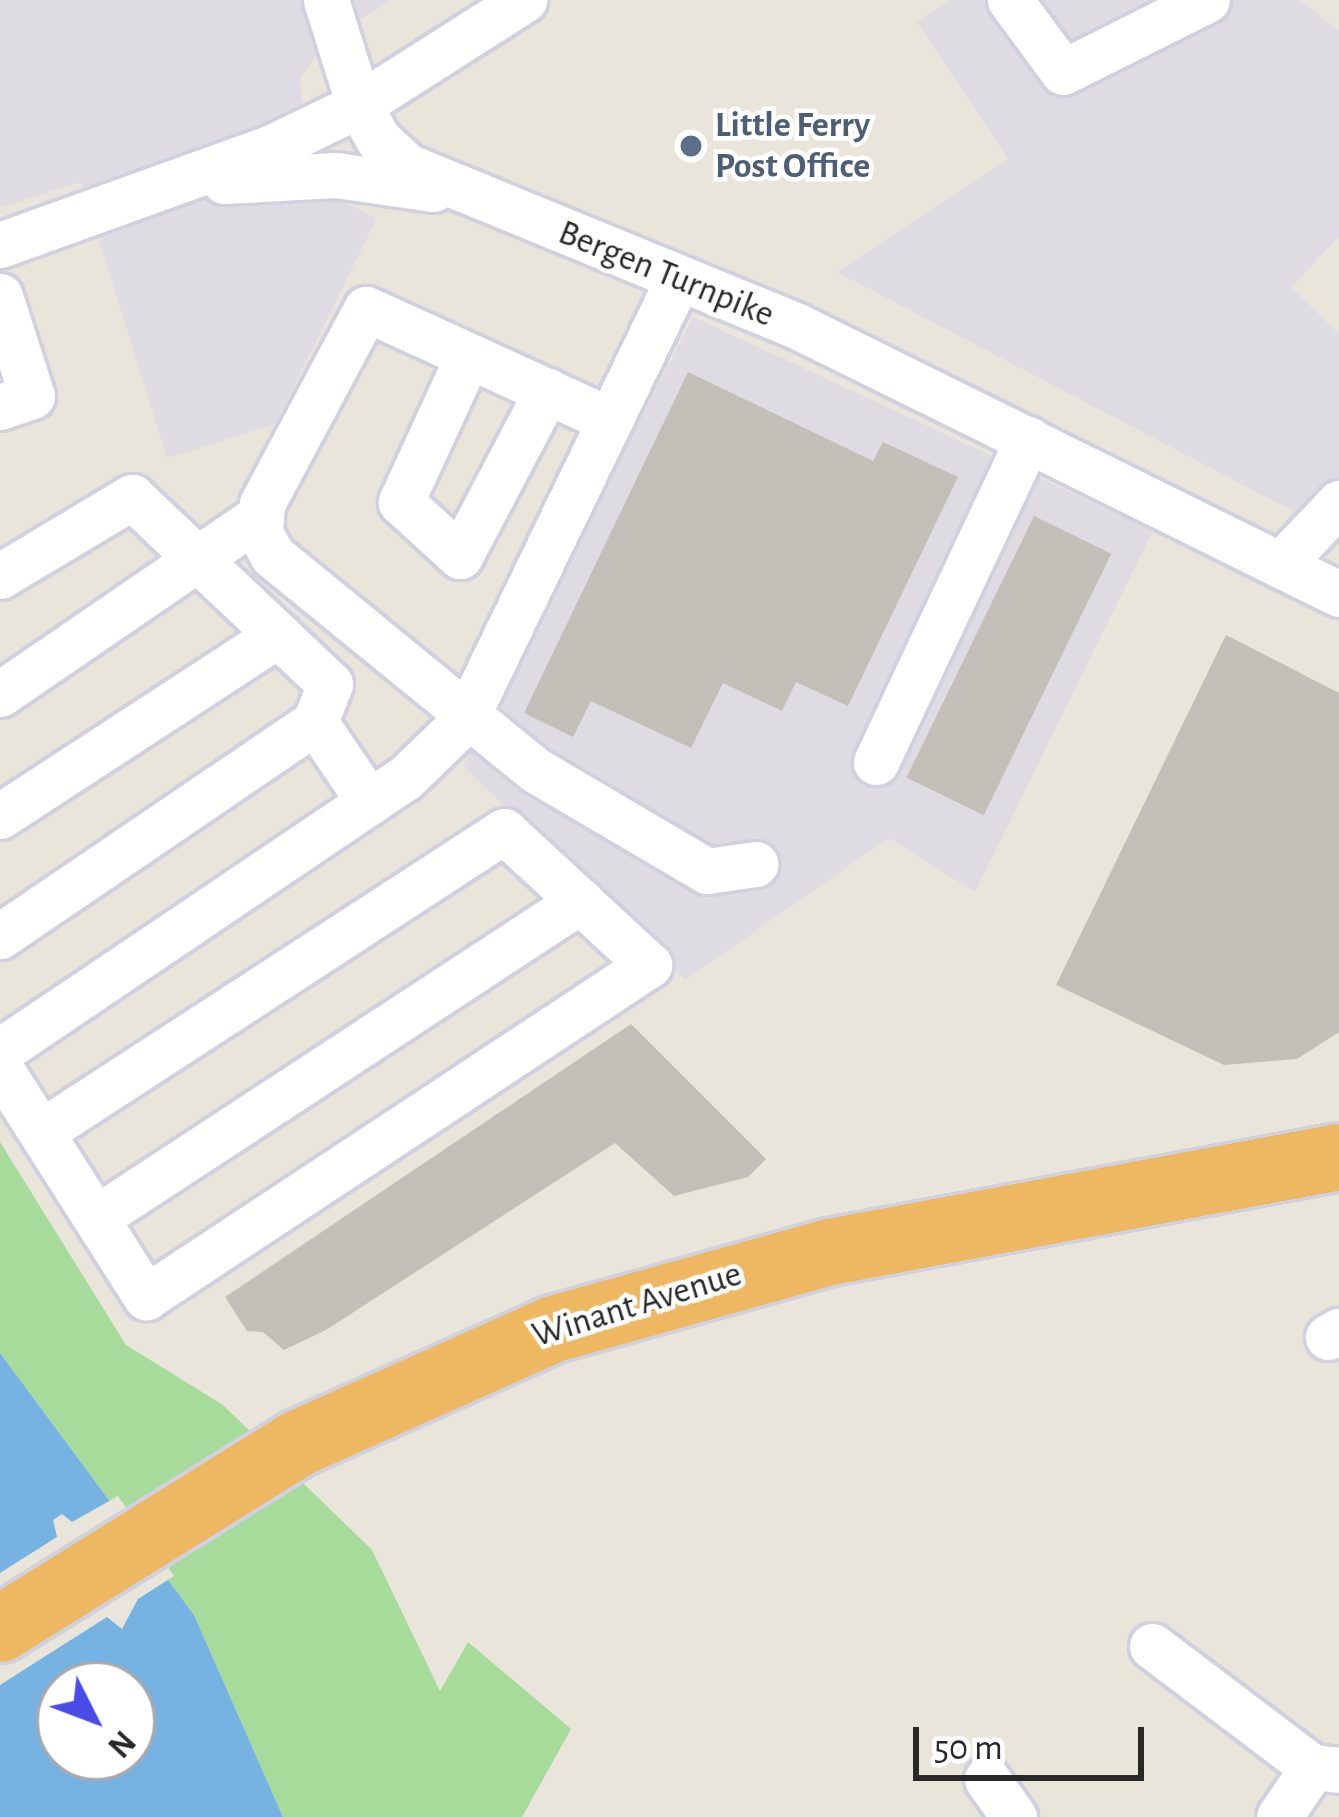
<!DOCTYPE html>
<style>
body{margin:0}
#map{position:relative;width:1339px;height:1817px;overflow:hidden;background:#e9e5db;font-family:"Alegreya Sans",sans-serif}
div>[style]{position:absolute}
.industrial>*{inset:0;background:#dedbe2}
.green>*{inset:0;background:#a6db9c}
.water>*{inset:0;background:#77b3e2}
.pier>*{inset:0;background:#e9e5db}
.building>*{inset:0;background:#c1bfb7;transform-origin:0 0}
.roads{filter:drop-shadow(3px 0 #d0d0df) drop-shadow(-3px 0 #d0d0df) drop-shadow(0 3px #d0d0df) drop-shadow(0 -3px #d0d0df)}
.minor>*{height:45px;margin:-22.5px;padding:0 22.5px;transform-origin:22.5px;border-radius:22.5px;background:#fff}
.highway>*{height:66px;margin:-33px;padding:0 33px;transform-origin:33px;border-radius:33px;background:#eeb761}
.dots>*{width:33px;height:33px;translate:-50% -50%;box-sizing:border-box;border:6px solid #fff;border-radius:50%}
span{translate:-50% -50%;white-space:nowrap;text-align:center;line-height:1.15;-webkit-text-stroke:9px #fff;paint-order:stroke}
.service-label{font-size:36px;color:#4e5e75;font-weight:700}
.left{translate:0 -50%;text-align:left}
.street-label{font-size:36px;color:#282828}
.north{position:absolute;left:36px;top:1661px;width:120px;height:120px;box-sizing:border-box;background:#fff;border:3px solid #a9a9a9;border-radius:50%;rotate:132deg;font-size:33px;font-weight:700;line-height:48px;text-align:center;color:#282828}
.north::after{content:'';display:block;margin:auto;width:42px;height:54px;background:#494be7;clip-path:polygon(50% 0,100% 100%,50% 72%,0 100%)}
.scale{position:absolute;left:913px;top:1727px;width:231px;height:54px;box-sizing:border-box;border:6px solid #282828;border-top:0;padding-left:15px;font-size:36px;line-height:42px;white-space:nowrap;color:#282828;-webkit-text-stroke:9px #fff;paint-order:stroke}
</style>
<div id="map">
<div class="industrial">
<i style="clip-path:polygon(0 0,391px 0,330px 38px,300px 78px,303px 123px,347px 204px,377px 218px,275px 424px,167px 458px,81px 182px,0 207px)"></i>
<i style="clip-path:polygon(950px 0,1300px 0,1339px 31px,1339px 237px,1291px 287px,1339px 334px,1339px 535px,837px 272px,1008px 159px,917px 22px)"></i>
<i style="clip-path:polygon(693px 317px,1153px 531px,975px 892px,889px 838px,685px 980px,463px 766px)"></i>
</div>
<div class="green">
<i style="clip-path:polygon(0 1142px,126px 1345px,223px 1405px,372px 1550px,440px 1691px,468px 1642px,571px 1729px,522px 1817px,283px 1817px,194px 1615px,0 1353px)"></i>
</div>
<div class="water">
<i style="clip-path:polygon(evenodd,0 1353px,194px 1615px,283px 1817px,0 1817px,0 1353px,60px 1685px,132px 1685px,132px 1757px,60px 1757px,60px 1685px)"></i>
</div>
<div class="pier">
<i style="clip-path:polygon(118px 1496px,174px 1576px,138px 1599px,122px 1629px,107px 1617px,0 1685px,0 1573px,57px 1537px,53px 1520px,62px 1514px,72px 1522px)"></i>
</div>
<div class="building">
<i style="clip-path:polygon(688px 372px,873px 461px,883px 442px,958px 477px,848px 706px,796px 682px,782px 711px,723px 683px,691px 748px,591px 701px,573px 737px,524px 713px)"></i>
<i style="left:1034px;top:516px;width:86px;height:291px;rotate:26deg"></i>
<i style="clip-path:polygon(1226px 635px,1339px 693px,1339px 1032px,1297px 1059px,1224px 1065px,1056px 985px)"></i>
<i style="clip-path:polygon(631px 1024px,766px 1159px,748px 1177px,674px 1196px,615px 1143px,326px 1330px,284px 1350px,263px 1332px,247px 1331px,225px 1297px)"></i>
</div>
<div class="roads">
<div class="minor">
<i style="left:326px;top:0;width:110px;rotate:72.6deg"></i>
<i style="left:359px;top:105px;width:39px;rotate:61deg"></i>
<i style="left:378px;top:139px;width:40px;rotate:43deg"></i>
<i style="left:407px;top:166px;width:422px;rotate:22.3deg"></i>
<i style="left:797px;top:326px;width:605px;rotate:26.31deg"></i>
<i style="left:1010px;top:0;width:89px;rotate:53.6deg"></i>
<i style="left:1063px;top:72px;width:161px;rotate:-26.6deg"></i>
<i style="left:224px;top:181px;width:112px;rotate:-3.1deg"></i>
<i style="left:336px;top:175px;width:98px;rotate:8.2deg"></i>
<i style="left:0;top:245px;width:289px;rotate:-19.8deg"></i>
<i style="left:272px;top:147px;width:97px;rotate:-25.8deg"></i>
<i style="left:359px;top:105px;width:196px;rotate:-32.5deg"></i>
<i style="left:0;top:296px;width:105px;rotate:72.3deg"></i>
<i style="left:32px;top:396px;width:34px;rotate:161deg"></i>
<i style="left:468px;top:356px;width:161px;rotate:114.7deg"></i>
<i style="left:401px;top:502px;width:80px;rotate:42.5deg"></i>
<i style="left:460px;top:556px;width:187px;rotate:-62.2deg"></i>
<i style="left:610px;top:420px;width:268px;rotate:-155.5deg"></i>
<i style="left:366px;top:309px;width:221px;rotate:118.1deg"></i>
<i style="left:262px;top:504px;width:29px;rotate:94deg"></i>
<i style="left:260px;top:533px;width:26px;rotate:61deg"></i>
<i style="left:273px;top:556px;width:340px;rotate:39.2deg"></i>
<i style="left:537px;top:771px;width:197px;rotate:30.5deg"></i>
<i style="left:707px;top:871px;width:49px;rotate:-8.3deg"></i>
<i style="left:1280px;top:565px;width:86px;rotate:-46.4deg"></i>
<i style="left:0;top:576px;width:154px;rotate:-30.9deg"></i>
<i style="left:132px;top:497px;width:272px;rotate:43.4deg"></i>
<i style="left:330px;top:684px;width:41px;rotate:111.5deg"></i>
<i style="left:315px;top:722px;width:381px;rotate:145.8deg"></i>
<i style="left:0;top:694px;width:316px;rotate:-34.4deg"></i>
<i style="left:315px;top:722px;width:97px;rotate:56deg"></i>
<i style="left:876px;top:762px;width:357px;rotate:-64.8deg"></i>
<i style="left:0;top:816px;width:332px;rotate:-33.1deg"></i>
<i style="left:0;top:1051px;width:487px;rotate:-34deg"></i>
<i style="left:404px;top:779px;width:85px;rotate:-44deg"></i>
<i style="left:465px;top:720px;width:489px;rotate:-64.2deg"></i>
<i style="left:0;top:1068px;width:272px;rotate:57.5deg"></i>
<i style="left:146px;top:1297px;width:603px;rotate:-33.43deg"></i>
<i style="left:649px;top:965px;width:197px;rotate:-137.3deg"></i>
<i style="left:504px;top:831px;width:552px;rotate:146.97deg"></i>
<i style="left:96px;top:1218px;width:579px;rotate:-33.22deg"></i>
<i style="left:1328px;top:1337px;width:13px;rotate:-29deg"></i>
<i style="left:1152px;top:1646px;width:201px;rotate:37.1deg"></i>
<i style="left:1312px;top:1767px;width:27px;rotate:6deg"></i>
<i style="left:987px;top:1779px;width:47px;rotate:54.6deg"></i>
<i style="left:1279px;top:1817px;width:60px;rotate:-55.8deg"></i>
</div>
<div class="highway">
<i style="left:0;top:1629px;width:352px;rotate:-31.9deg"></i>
<i style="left:299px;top:1443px;width:279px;rotate:-24.1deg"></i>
<i style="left:554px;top:1329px;width:287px;rotate:-15.6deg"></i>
<i style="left:830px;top:1252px;width:518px;rotate:-10.57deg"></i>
</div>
</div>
<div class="dots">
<i style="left:691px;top:146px;background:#5c6f8a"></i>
</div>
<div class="service-label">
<span class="left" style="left:715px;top:146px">Little Ferry<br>Post Office</span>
</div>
<div class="street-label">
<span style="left:666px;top:274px;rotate:22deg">Bergen Turnpike</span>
<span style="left:637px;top:1305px;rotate:-17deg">Winant Avenue</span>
</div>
<div class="north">N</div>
<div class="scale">50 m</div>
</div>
